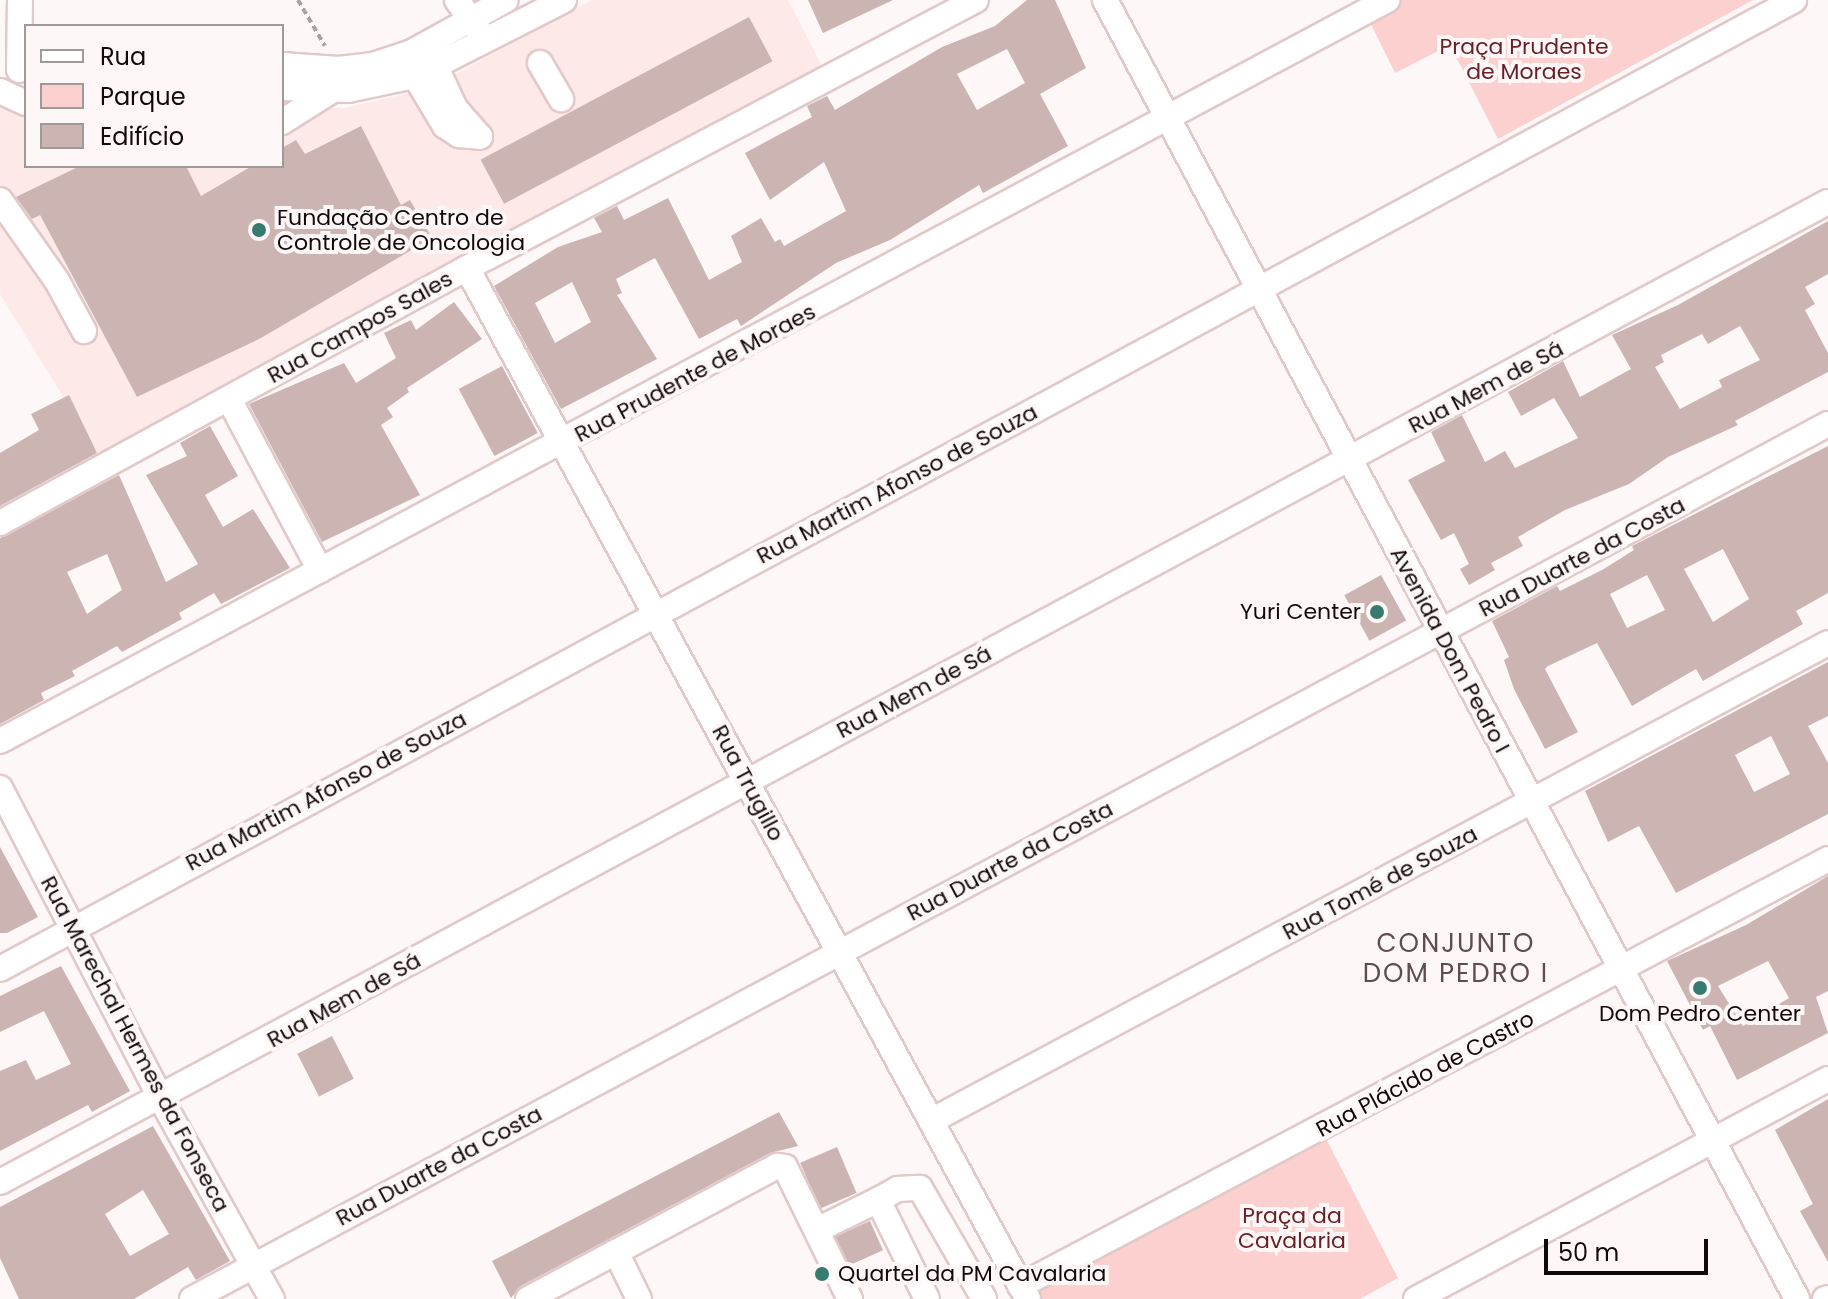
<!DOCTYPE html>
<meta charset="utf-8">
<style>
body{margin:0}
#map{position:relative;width:1828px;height:1299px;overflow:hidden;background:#fdf8f7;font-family:Poppins,sans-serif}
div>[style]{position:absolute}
.built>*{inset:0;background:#fee9e9}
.green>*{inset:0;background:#fbd0cf}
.building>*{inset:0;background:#ccb4b3;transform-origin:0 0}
.path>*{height:4px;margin-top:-2px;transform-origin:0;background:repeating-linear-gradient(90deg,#a8a2a2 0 6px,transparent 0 10px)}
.roads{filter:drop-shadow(2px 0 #e2c9c9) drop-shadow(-2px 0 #e2c9c9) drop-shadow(0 2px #e2c9c9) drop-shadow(0 -2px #e2c9c9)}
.minor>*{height:24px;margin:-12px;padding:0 12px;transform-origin:12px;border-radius:12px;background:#fff}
.dots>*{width:22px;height:22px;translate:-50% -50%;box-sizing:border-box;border:4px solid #fdf8f7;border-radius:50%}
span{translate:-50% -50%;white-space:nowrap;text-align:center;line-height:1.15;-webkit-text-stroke:8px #fdf8f7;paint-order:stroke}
.park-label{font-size:22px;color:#681f26}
.poi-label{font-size:22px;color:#120a0a}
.left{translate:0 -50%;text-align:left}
.right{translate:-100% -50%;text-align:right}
.street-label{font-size:22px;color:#120a0a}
.quarter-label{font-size:26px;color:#604c4c;letter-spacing:2px}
.legend{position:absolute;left:24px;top:24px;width:260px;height:144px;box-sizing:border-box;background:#fdf8f7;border:2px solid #9f9998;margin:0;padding:10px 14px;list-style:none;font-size:24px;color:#120a0a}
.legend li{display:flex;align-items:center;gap:16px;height:40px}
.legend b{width:40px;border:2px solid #9f9998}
.scale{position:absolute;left:1544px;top:1239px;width:164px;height:36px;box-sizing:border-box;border:4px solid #120a0a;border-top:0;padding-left:10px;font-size:24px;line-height:28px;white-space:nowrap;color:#120a0a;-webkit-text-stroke:6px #fdf8f7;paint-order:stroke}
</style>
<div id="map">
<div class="built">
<i style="clip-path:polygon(592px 0,788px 0,822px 66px,100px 457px,0 294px,0 95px,26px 85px,26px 166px,282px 166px,282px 108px,345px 108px,430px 88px)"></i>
</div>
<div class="green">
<i style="clip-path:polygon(1401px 0,1753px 0,1498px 139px,1450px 45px,1395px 73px,1368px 18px)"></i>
<i style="clip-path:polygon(1321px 1129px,1398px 1278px,1360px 1299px,1035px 1299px,1033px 1294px)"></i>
</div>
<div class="building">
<i style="clip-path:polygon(808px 0,893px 0,823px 33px)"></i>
<i style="clip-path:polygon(evenodd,1027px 0,1055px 0,1086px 68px,1040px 94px,1068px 146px,983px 193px,979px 185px,890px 240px,836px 263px,741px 326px,737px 319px,699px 339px,655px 258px,616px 279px,622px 293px,617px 295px,657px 359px,561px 409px,494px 286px,558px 247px,602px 232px,594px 218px,617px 206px,624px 220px,668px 198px,709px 280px,742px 262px,731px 236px,761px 218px,775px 242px,780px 239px,784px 246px,846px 211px,824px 162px,770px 200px,745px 153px,812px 117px,807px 106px,827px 96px,835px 110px,942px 47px,995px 26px,1027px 0,1007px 49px,1025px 83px,977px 110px,957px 74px,1007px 49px,1027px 0,572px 282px,591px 322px,555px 343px,535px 303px,572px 282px)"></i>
<i style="left:749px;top:17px;width:50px;height:304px;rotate:62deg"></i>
<i style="clip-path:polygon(361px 126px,401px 205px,410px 200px,432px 238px,261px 338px,137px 397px,40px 215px,32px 219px,16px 197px,80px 166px,186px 166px,201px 196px,252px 166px,282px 166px,282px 148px,296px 140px,305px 154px)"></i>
<i style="clip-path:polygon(evenodd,1828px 221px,1828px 274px,1805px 287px,1815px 304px,1805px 310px,1828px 353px,1828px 372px,1735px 421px,1738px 425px,1668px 457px,1629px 484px,1565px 510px,1518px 537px,1523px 546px,1491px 563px,1495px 570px,1469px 585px,1460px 569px,1469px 564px,1454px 533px,1441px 540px,1408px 480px,1445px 461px,1431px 432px,1462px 415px,1485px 462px,1505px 451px,1515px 468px,1578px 438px,1554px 398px,1521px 416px,1508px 392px,1563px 361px,1580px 397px,1631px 369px,1612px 335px,1678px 305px,1828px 221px,1740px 326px,1760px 360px,1719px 380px,1722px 387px,1680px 409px,1655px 367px,1664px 362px,1661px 355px,1702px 334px,1708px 344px,1740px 326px)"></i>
<i style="clip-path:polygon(454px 302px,482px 339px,407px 388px,409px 392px,387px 408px,393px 417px,381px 425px,420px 495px,322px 542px,249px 404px,344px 363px,356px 383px,396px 358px,384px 333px,411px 320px,416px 330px)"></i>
<i style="left:502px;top:366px;width:76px;height:49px;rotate:62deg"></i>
<i style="clip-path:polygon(69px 395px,97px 453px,0 506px,0 453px,39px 430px,31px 414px)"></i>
<i style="clip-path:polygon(evenodd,210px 426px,238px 476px,205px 495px,223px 527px,253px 509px,290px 568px,221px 604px,214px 593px,179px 613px,182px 619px,122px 652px,117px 646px,72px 671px,75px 676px,41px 693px,44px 700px,0 724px,0 538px,119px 475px,166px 582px,198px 564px,146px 475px,187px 456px,180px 443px,210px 426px,107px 554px,122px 590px,87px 614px,67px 572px,107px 554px)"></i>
<i style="clip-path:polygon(evenodd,1828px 446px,1828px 593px,1796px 611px,1803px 624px,1703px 681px,1696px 669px,1632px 706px,1597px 643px,1548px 666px,1545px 669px,1578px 732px,1545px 749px,1514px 689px,1504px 660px,1509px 657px,1492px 621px,1557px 586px,1560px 591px,1602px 570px,1634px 550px,1632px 546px,1828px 446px,1723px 549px,1749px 599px,1713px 622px,1684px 569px,1723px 549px,1828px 446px,1647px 575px,1665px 610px,1627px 628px,1610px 594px,1647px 575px)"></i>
<i style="left:1381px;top:575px;width:52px;height:42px;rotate:61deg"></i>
<i style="clip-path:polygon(evenodd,1828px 662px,1828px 716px,1808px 726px,1828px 763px,1828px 814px,1676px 893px,1639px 826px,1608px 842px,1585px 791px,1828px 662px,1771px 736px,1790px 774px,1754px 792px,1735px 755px,1771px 736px)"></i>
<i style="clip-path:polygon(0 847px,38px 917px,7px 933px,0 933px)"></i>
<i style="clip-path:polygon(evenodd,1828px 876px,1828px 991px,1816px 997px,1828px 1033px,1737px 1080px,1710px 1026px,1703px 1030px,1667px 961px,1746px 925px,1828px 876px,1768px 961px,1789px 998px,1743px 1026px,1718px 986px,1768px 961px)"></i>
<i style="clip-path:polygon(61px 966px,130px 1091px,92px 1112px,88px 1105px,0 1151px,0 1071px,26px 1060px,36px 1080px,71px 1064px,44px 1011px,0 1032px,0 996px)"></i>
<i style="left:332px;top:1036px;width:48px;height:39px;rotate:63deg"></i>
<i style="clip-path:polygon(1828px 1099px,1828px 1262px,1800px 1211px,1813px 1204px,1775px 1130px)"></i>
<i style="clip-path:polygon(779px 1112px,798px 1146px,770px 1153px,521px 1286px,511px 1298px,492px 1261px)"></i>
<i style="clip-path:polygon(evenodd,153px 1126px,230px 1261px,196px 1280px,188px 1267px,134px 1299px,19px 1299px,0 1258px,0 1207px,153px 1126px,143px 1190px,169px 1234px,130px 1256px,105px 1214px,143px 1190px)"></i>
<i style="left:837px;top:1147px;width:50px;height:40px;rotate:67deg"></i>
<i style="left:870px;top:1221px;width:32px;height:38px;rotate:66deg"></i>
</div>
<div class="path">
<i style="left:298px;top:0;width:53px;rotate:59.6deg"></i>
</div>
<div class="roads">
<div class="minor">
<i style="left:457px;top:0;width:42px;rotate:54.8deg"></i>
<i style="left:1105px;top:0;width:1472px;rotate:61.95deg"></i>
<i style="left:540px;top:63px;width:42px;rotate:59.7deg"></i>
<i style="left:282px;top:65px;width:57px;rotate:4deg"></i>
<i style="left:339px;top:69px;width:34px;rotate:-7deg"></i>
<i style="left:373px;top:65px;width:41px;rotate:-18.4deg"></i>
<i style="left:412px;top:52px;width:107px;rotate:-29deg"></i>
<i style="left:436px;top:67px;width:45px;rotate:65.1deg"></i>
<i style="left:455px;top:108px;width:38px;rotate:49deg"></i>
<i style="left:19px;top:70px;width:70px;rotate:-89.2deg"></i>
<i style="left:415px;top:76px;width:58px;rotate:59deg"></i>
<i style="left:445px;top:126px;width:17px;rotate:33deg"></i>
<i style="left:459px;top:135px;width:21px;rotate:5deg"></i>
<i style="left:282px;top:88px;width:66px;rotate:1.7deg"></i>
<i style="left:348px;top:90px;width:68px;rotate:-11.8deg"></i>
<i style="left:415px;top:76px;width:167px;rotate:-27deg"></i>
<i style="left:0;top:91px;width:29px;rotate:25deg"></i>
<i style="left:282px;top:122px;width:58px;rotate:-32.3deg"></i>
<i style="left:0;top:200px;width:99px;rotate:54.9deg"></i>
<i style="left:57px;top:281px;width:57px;rotate:61.6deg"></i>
<i style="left:467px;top:268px;width:1174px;rotate:61.45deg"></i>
<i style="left:229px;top:399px;width:194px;rotate:62deg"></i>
<i style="left:0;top:523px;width:532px;rotate:-28.64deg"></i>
<i style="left:467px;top:268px;width:575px;rotate:-27.77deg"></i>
<i style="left:0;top:741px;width:1573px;rotate:-28.11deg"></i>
<i style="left:0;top:788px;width:350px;rotate:62.6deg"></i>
<i style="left:161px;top:1099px;width:229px;rotate:61deg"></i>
<i style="left:0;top:969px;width:2039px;rotate:-28.37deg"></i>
<i style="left:931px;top:1121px;width:1016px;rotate:-28.05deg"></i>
<i style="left:0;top:1182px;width:2074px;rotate:-28.2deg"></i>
<i style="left:878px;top:1200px;width:23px;rotate:-29deg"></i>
<i style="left:898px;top:1189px;width:22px;rotate:-3deg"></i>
<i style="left:920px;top:1188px;width:128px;rotate:60deg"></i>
<i style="left:819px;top:1229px;width:66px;rotate:-26.2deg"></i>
<i style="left:878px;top:1200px;width:110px;rotate:63.7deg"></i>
<i style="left:616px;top:1252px;width:183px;rotate:-28.1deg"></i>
<i style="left:777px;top:1166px;width:8px;rotate:7deg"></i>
<i style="left:785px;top:1167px;width:147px;rotate:63.8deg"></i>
<i style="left:1020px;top:1286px;width:914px;rotate:-27.85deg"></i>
<i style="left:192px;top:1299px;width:1855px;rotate:-28.14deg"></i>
<i style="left:528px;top:1299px;width:100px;rotate:-28.1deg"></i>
<i style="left:616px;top:1252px;width:52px;rotate:63.9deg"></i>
<i style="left:1416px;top:1299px;width:467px;rotate:-28.1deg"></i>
<i style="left:1825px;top:1299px;width:3px;rotate:-18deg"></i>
</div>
</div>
<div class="dots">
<i style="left:259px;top:230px;background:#377b6f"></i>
<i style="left:1377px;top:612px;background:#377b6f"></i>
<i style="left:1700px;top:988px;background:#377b6f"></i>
<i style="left:822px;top:1274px;background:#377b6f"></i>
</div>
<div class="park-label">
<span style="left:1524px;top:59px">Praça Prudente<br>de Moraes</span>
<span style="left:1292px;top:1228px">Praça da<br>Cavalaria</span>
</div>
<div class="poi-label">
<span class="left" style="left:277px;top:230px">Fundação Centro de<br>Controle de Oncologia</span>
<span class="right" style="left:1361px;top:612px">Yuri Center</span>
<span style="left:1700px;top:1014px">Dom Pedro Center</span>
<span class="left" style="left:838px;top:1274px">Quartel da PM Cavalaria</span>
</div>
<div class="street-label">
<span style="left:360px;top:327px;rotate:-29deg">Rua Campos Sales</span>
<span style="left:695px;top:373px;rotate:-28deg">Rua Prudente de Moraes</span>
<span style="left:1486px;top:387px;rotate:-28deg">Rua Mem de Sá</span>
<span style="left:897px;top:484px;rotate:-28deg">Rua Martim Afonso de Souza</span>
<span style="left:1582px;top:557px;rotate:-28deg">Rua Duarte da Costa</span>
<span style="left:1450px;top:650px;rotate:62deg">Avenida Dom Pedro I</span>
<span style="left:914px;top:692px;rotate:-28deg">Rua Mem de Sá</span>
<span style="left:748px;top:783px;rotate:62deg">Rua Trugillo</span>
<span style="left:326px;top:791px;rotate:-28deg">Rua Martim Afonso de Souza</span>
<span style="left:1010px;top:861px;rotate:-28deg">Rua Duarte da Costa</span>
<span style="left:1380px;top:883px;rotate:-28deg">Rua Tomé de Souza</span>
<span style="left:344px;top:1000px;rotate:-29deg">Rua Mem de Sá</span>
<span style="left:135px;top:1044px;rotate:62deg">Rua Marechal Hermes da Fonseca</span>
<span style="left:1425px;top:1074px;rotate:-28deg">Rua Plácido de Castro</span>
<span style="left:439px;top:1166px;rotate:-28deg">Rua Duarte da Costa</span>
</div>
<div class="quarter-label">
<span style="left:1456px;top:959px">CONJUNTO<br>DOM PEDRO I</span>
</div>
<ul class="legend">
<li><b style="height:10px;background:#fff"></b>Rua</li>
<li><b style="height:22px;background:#fbd0cf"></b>Parque</li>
<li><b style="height:22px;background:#ccb4b3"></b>Edifício</li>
</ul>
<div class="scale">50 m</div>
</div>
